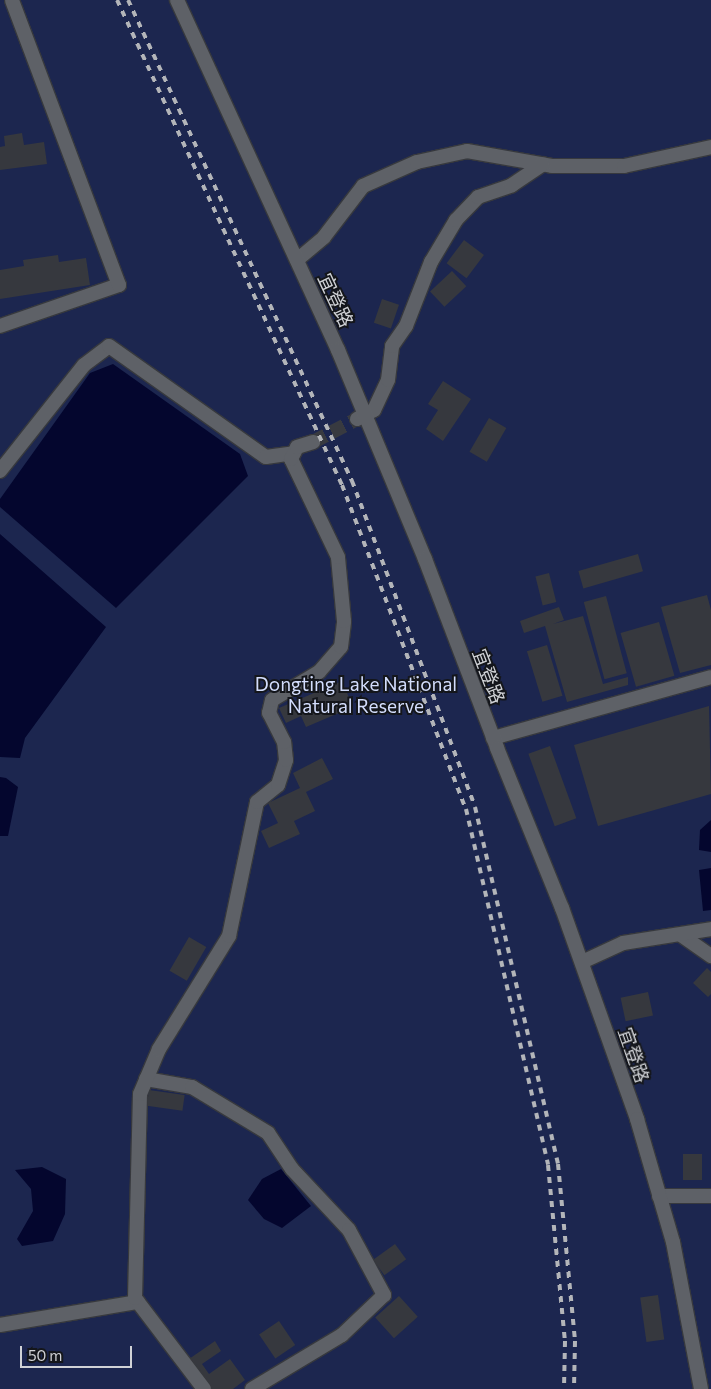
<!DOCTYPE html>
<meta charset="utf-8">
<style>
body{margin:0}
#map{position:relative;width:711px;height:1389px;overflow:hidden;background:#1d1f25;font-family:Commissioner,"Noto Sans SC",sans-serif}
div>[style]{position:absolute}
.green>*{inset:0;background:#1c264f;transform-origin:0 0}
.water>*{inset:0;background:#04062e}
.building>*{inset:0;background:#36383e;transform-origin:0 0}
.minor-tunnel>*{height:14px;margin-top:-7px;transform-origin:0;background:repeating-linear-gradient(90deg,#383a40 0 14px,transparent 0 21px)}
.roads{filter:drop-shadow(1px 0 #37393e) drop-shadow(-1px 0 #37393e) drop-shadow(0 1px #37393e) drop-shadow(0 -1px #37393e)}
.minor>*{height:14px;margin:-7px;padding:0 7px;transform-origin:7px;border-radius:7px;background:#5e6167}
.tertiary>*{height:14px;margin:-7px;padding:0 7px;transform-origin:7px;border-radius:7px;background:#5e6167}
.rail>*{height:4px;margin-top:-2px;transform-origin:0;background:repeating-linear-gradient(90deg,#b3b5b9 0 6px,transparent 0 12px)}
span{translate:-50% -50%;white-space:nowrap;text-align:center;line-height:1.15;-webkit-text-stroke:4px #14161b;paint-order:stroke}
.street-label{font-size:19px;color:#d0d2d6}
.park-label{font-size:19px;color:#d3ddfc}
.scale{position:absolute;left:20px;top:1346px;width:112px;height:22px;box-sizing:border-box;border:2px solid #d0d2d6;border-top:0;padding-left:6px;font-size:15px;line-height:18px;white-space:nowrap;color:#d0d2d6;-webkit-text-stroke:4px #14161b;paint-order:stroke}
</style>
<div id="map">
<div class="green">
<i style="left:0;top:0;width:711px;height:1389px"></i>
</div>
<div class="water">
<i style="clip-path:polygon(113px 364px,240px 454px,248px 476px,116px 608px,0 507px,0 499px,90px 373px)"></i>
<i style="clip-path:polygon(0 534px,106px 627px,25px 738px,20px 758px,0 757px)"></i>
<i style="clip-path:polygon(0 777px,6px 778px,18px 787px,8px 836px,0 836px)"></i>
<i style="clip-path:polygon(711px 820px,711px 852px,699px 850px,700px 830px)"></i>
<i style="clip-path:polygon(711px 868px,711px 910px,703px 911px,699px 870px)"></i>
<i style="clip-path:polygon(42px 1167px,66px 1179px,65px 1214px,53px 1241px,22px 1246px,17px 1239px,33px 1211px,31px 1189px,15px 1170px)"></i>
<i style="clip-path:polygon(281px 1169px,311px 1206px,282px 1228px,264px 1219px,248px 1200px,262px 1179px)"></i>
</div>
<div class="building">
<i style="clip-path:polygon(22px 133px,24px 145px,44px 142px,47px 164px,0 170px,0 147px,5px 146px,4px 136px)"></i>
<i style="left:464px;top:240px;width:25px;height:29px;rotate:37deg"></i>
<i style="clip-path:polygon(58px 255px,59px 262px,86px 258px,90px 285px,0 299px,0 270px,24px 266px,23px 260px)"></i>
<i style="left:452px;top:271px;width:21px;height:30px;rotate:47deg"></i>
<i style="left:382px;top:299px;width:18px;height:25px;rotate:19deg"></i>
<i style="clip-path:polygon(443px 381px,471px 399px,443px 441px,426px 429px,438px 410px,428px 404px)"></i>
<i style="left:489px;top:418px;width:20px;height:39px;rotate:30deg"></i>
<i style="left:638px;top:554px;width:18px;height:62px;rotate:74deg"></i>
<i style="left:549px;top:573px;width:30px;height:14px;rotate:76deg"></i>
<i style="clip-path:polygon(707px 595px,711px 610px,711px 665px,680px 673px,661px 607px)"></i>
<i style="left:606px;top:596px;width:80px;height:23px;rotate:75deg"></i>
<i style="clip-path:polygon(559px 607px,564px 620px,553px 624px,583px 616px,603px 684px,628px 677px,628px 685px,567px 702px,545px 626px,524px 633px,520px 621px)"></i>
<i style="left:659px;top:622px;width:56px;height:40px;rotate:74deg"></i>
<i style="left:547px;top:645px;width:53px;height:21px;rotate:73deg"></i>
<i style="clip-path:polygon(342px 681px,353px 707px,306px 727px,301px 716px,286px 723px,279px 708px)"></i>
<i style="clip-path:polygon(709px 706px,711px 794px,598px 826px,574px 745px)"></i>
<i style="left:550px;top:746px;width:77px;height:23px;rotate:70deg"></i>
<i style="clip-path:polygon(322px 758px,333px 779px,306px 792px,315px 811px,294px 821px,300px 834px,269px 848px,261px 831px,278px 823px,268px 803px,300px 788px,293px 773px)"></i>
<i style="left:189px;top:937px;width:20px;height:39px;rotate:30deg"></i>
<i style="clip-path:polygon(707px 968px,711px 972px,711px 994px,708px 997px,693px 983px)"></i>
<i style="left:648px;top:992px;width:24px;height:28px;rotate:78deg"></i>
<i style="left:149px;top:1090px;width:36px;height:16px;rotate:8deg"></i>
<i style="left:683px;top:1154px;width:19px;height:26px"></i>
<i style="left:395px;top:1244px;width:19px;height:27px;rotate:54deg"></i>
<i style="left:658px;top:1295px;width:45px;height:18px;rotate:82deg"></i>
<i style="left:399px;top:1296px;width:28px;height:32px;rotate:48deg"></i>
<i style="left:279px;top:1321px;width:29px;height:24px;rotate:56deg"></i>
<i style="clip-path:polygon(215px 1341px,221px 1351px,202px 1364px,209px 1374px,230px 1359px,245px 1380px,233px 1389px,211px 1389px,189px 1359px)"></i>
</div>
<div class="minor-tunnel">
<i style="left:313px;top:442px;width:50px;rotate:-27.6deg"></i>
</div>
<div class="roads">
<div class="minor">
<i style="left:297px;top:260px;width:35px;rotate:-40deg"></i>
<i style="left:324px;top:237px;width:64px;rotate:-52.6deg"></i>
<i style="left:363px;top:186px;width:59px;rotate:-24deg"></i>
<i style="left:417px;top:162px;width:51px;rotate:-12.4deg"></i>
<i style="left:467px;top:151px;width:86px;rotate:10deg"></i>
<i style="left:552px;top:166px;width:72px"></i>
<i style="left:624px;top:166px;width:89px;rotate:-12.3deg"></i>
<i style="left:0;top:326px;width:126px;rotate:-19deg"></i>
<i style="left:119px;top:285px;width:304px;rotate:-110.6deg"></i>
<i style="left:357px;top:419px;width:19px;rotate:-28deg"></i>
<i style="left:374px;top:410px;width:33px;rotate:-65deg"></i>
<i style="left:388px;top:380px;width:34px;rotate:-83deg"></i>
<i style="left:392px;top:346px;width:24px;rotate:-55deg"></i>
<i style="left:406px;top:326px;width:69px;rotate:-68.7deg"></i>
<i style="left:431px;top:262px;width:49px;rotate:-59.2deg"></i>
<i style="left:456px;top:220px;width:32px;rotate:-46deg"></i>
<i style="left:478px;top:197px;width:36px;rotate:-19deg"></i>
<i style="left:512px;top:185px;width:37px;rotate:-34deg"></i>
<i style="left:0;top:471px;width:135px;rotate:-51.6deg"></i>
<i style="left:84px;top:365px;width:31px;rotate:-37deg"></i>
<i style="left:109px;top:346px;width:192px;rotate:35.3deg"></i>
<i style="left:266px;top:457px;width:28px;rotate:-8deg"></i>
<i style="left:493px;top:738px;width:226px;rotate:-15.6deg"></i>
<i style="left:681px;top:935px;width:37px;rotate:35deg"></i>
<i style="left:582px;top:962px;width:45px;rotate:-24.9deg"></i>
<i style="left:623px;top:943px;width:89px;rotate:-9deg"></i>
<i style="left:146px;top:1079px;width:47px;rotate:9.9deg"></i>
<i style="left:192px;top:1087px;width:89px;rotate:31.2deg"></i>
<i style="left:268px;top:1133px;width:43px;rotate:56.3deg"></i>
<i style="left:292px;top:1169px;width:83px;rotate:46.9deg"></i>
<i style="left:349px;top:1230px;width:74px;rotate:61.7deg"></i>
<i style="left:384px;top:1295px;width:58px;rotate:136.4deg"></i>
<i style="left:342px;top:1335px;width:105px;rotate:149deg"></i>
<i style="left:659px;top:1196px;width:52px"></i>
<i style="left:0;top:1325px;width:140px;rotate:-9.5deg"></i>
<i style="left:204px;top:1389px;width:114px;rotate:-127.2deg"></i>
<i style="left:135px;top:1298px;width:204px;rotate:-88.6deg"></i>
<i style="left:140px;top:1094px;width:49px;rotate:-67.1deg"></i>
<i style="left:159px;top:1049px;width:133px;rotate:-58.2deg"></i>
<i style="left:229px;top:936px;width:137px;rotate:-78.2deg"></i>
<i style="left:257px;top:802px;width:27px;rotate:-39deg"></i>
<i style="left:278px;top:785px;width:26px;rotate:-72deg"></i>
<i style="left:286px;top:760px;width:18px;rotate:-96deg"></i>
<i style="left:284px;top:742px;width:33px;rotate:-117deg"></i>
<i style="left:269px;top:713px;width:13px;rotate:-77deg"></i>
<i style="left:272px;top:700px;width:55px;rotate:-30.8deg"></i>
<i style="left:319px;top:672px;width:33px;rotate:-49deg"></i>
<i style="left:341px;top:647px;width:26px;rotate:-83deg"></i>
<i style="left:344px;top:621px;width:64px;rotate:-95.4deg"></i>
<i style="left:338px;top:557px;width:109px;rotate:-115.6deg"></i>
<i style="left:291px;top:459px;width:13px;rotate:-63deg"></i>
<i style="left:297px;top:447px;width:17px;rotate:-17deg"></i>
</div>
<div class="tertiary">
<i style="left:177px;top:0;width:385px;rotate:65.3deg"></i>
<i style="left:338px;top:350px;width:226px;rotate:67.4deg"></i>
<i style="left:425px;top:559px;width:202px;rotate:69.1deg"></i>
<i style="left:497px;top:748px;width:173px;rotate:67.9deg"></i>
<i style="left:562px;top:908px;width:224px;rotate:70.4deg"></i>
<i style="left:637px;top:1119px;width:128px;rotate:73.7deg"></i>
<i style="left:673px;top:1242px;width:150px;rotate:79.2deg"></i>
</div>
</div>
<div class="rail">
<i style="left:117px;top:0;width:535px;rotate:65.11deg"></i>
<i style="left:342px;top:485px;width:347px;rotate:69.1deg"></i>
<i style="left:466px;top:809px;width:365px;rotate:77deg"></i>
<i style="left:548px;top:1165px;width:177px;rotate:84.5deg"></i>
<i style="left:565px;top:1341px;width:48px;rotate:91.2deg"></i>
<i style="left:128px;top:0;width:531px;rotate:65.03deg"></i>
<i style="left:352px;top:481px;width:348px;rotate:69.3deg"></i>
<i style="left:475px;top:807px;width:367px;rotate:76.9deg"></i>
<i style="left:558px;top:1164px;width:178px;rotate:84.5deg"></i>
<i style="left:575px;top:1341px;width:48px;rotate:91.2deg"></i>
</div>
<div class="street-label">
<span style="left:336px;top:300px;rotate:65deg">宜登路</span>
<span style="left:489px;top:676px;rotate:69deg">宜登路</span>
<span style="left:634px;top:1055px;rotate:71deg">宜登路</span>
</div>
<div class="park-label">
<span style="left:356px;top:695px">Dongting Lake National<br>Natural Reserve</span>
</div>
<div class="scale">50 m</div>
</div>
